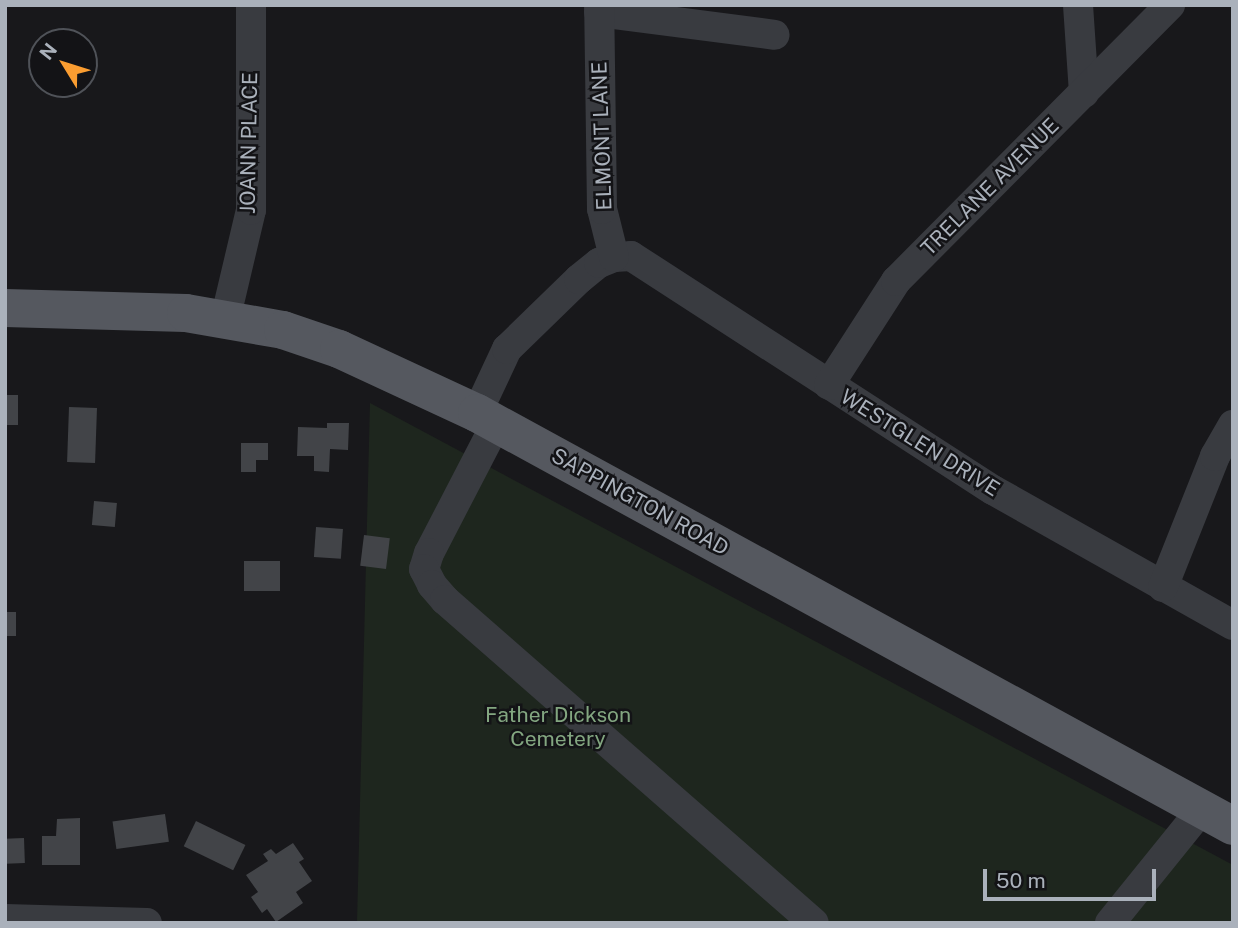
<!DOCTYPE html>
<style>
body{margin:0}
#map{position:relative;width:1238px;height:928px;overflow:hidden;background:#18181b;font-family:"Public Sans",sans-serif}
div>[style]{position:absolute}
.green>*{inset:0;background:#1e261e}
.building>*{inset:0;background:#424448;transform-origin:0 0}
.minor>*{height:30px;margin:-15px;padding:0 15px;transform-origin:15px;border-radius:15px;background:#393b40}
.major>*{height:38px;margin:-19px;padding:0 19px;transform-origin:19px;border-radius:19px;background:#55585f}
span{translate:-50% -50%;white-space:nowrap;text-align:center;line-height:1.15;-webkit-text-stroke:5px #131316;paint-order:stroke}
.street-label{font-size:21px;color:#aab1bb}
.park-label{font-size:21px;color:#83a680}
.frame{position:absolute;inset:0;border:7px solid #aab1bb;pointer-events:none}
.north{position:absolute;left:28px;top:28px;width:70px;height:70px;box-sizing:border-box;background:#131316;border:2px solid #4f5258;border-radius:50%;rotate:308deg;font-size:19px;font-weight:700;line-height:28px;text-align:center;color:#aab1bb}
.north::after{content:'';display:block;margin:auto;width:24px;height:32px;background:#fa9d31;clip-path:polygon(50% 0,100% 100%,50% 72%,0 100%)}
.scale{position:absolute;left:983px;top:869px;width:173px;height:32px;box-sizing:border-box;border:4px solid #aab1bb;border-top:0;padding-left:9px;font-size:21px;line-height:24px;white-space:nowrap;color:#aab1bb;-webkit-text-stroke:5px #131316;paint-order:stroke}
</style>
<div id="map">
<div class="green">
<i style="clip-path:polygon(370px 403px,1233px 865px,1233px 923px,357px 923px)"></i>
</div>
<div class="building">
<i style="left:5px;top:395px;width:13px;height:30px"></i>
<i style="left:69px;top:407px;width:28px;height:55px;rotate:2deg"></i>
<i style="clip-path:polygon(327px 423px,349px 423px,348px 450px,330px 449px,329px 472px,314px 471px,314px 456px,297px 456px,298px 427px,327px 428px)"></i>
<i style="clip-path:polygon(241px 443px,268px 443px,268px 460px,256px 460px,256px 472px,241px 472px)"></i>
<i style="left:94px;top:501px;width:23px;height:24px;rotate:5deg"></i>
<i style="left:316px;top:527px;width:27px;height:30px;rotate:4deg"></i>
<i style="left:364px;top:535px;width:26px;height:31px;rotate:7deg"></i>
<i style="left:244px;top:561px;width:36px;height:30px"></i>
<i style="left:5px;top:612px;width:11px;height:24px"></i>
<i style="left:165px;top:814px;width:28px;height:53px;rotate:82deg"></i>
<i style="clip-path:polygon(80px 818px,80px 865px,42px 865px,42px 836px,56px 836px,57px 819px)"></i>
<i style="left:196px;top:821px;width:55px;height:28px;rotate:26deg"></i>
<i style="left:24px;top:838px;width:25px;height:19px;rotate:88deg"></i>
<i style="clip-path:polygon(293px 843px,304px 859px,299px 862px,312px 881px,296px 892px,303px 903px,276px 922px,267px 909px,262px 913px,251px 897px,258px 892px,246px 875px,268px 861px,263px 854px,271px 849px,276px 854px)"></i>
</div>
<div class="minor">
<i style="left:1078px;top:5px;width:88px;rotate:86.1deg"></i>
<i style="left:599px;top:12px;width:177px;rotate:7.4deg"></i>
<i style="left:614px;top:257px;width:17px;rotate:-3deg"></i>
<i style="left:631px;top:256px;width:431px;rotate:32.9deg"></i>
<i style="left:993px;top:490px;width:275px;rotate:29.4deg"></i>
<i style="left:225px;top:320px;width:113px;rotate:-76.7deg"></i>
<i style="left:251px;top:210px;width:205px;rotate:-90deg"></i>
<i style="left:829px;top:385px;width:124px;rotate:-57.2deg"></i>
<i style="left:896px;top:281px;width:389px;rotate:-45.2deg"></i>
<i style="left:477px;top:413px;width:71px;rotate:-64.9deg"></i>
<i style="left:507px;top:349px;width:100px;rotate:-44.2deg"></i>
<i style="left:579px;top:279px;width:26px;rotate:-39deg"></i>
<i style="left:599px;top:263px;width:16px;rotate:-22deg"></i>
<i style="left:614px;top:257px;width:49px;rotate:-104deg"></i>
<i style="left:602px;top:209px;width:204px;rotate:-90.8deg"></i>
<i style="left:496px;top:424px;width:145px;rotate:117.4deg"></i>
<i style="left:429px;top:553px;width:17px;rotate:107deg"></i>
<i style="left:424px;top:569px;width:18px;rotate:63deg"></i>
<i style="left:432px;top:585px;width:20px;rotate:49deg"></i>
<i style="left:445px;top:600px;width:490px;rotate:41.2deg"></i>
<i style="left:1163px;top:587px;width:141px;rotate:-68.3deg"></i>
<i style="left:1215px;top:456px;width:36px;rotate:-60deg"></i>
<i style="left:5px;top:919px;width:142px;rotate:1.6deg"></i>
<i style="left:1110px;top:923px;width:146px;rotate:-51.1deg"></i>
</div>
<div class="major">
<i style="left:5px;top:308px;width:181px;rotate:1.6deg"></i>
<i style="left:186px;top:313px;width:98px;rotate:9.9deg"></i>
<i style="left:283px;top:330px;width:59px;rotate:18.7deg"></i>
<i style="left:339px;top:349px;width:152px;rotate:24.9deg"></i>
<i style="left:477px;top:413px;width:861px;rotate:28.65deg"></i>
</div>
<div class="street-label">
<span style="left:602px;top:136px;rotate:-92deg">ELMONT LANE</span>
<span style="left:249px;top:143px;rotate:-89deg">JOANN PLACE</span>
<span style="left:990px;top:187px;rotate:-45deg">TRELANE AVENUE</span>
<span style="left:920px;top:443px;rotate:32deg">WESTGLEN DRIVE</span>
<span style="left:640px;top:502px;rotate:29deg">SAPPINGTON ROAD</span>
</div>
<div class="park-label">
<span style="left:558px;top:727px">Father Dickson<br>Cemetery</span>
</div>
<div class="frame"></div>
<div class="north">N</div>
<div class="scale">50 m</div>
</div>
